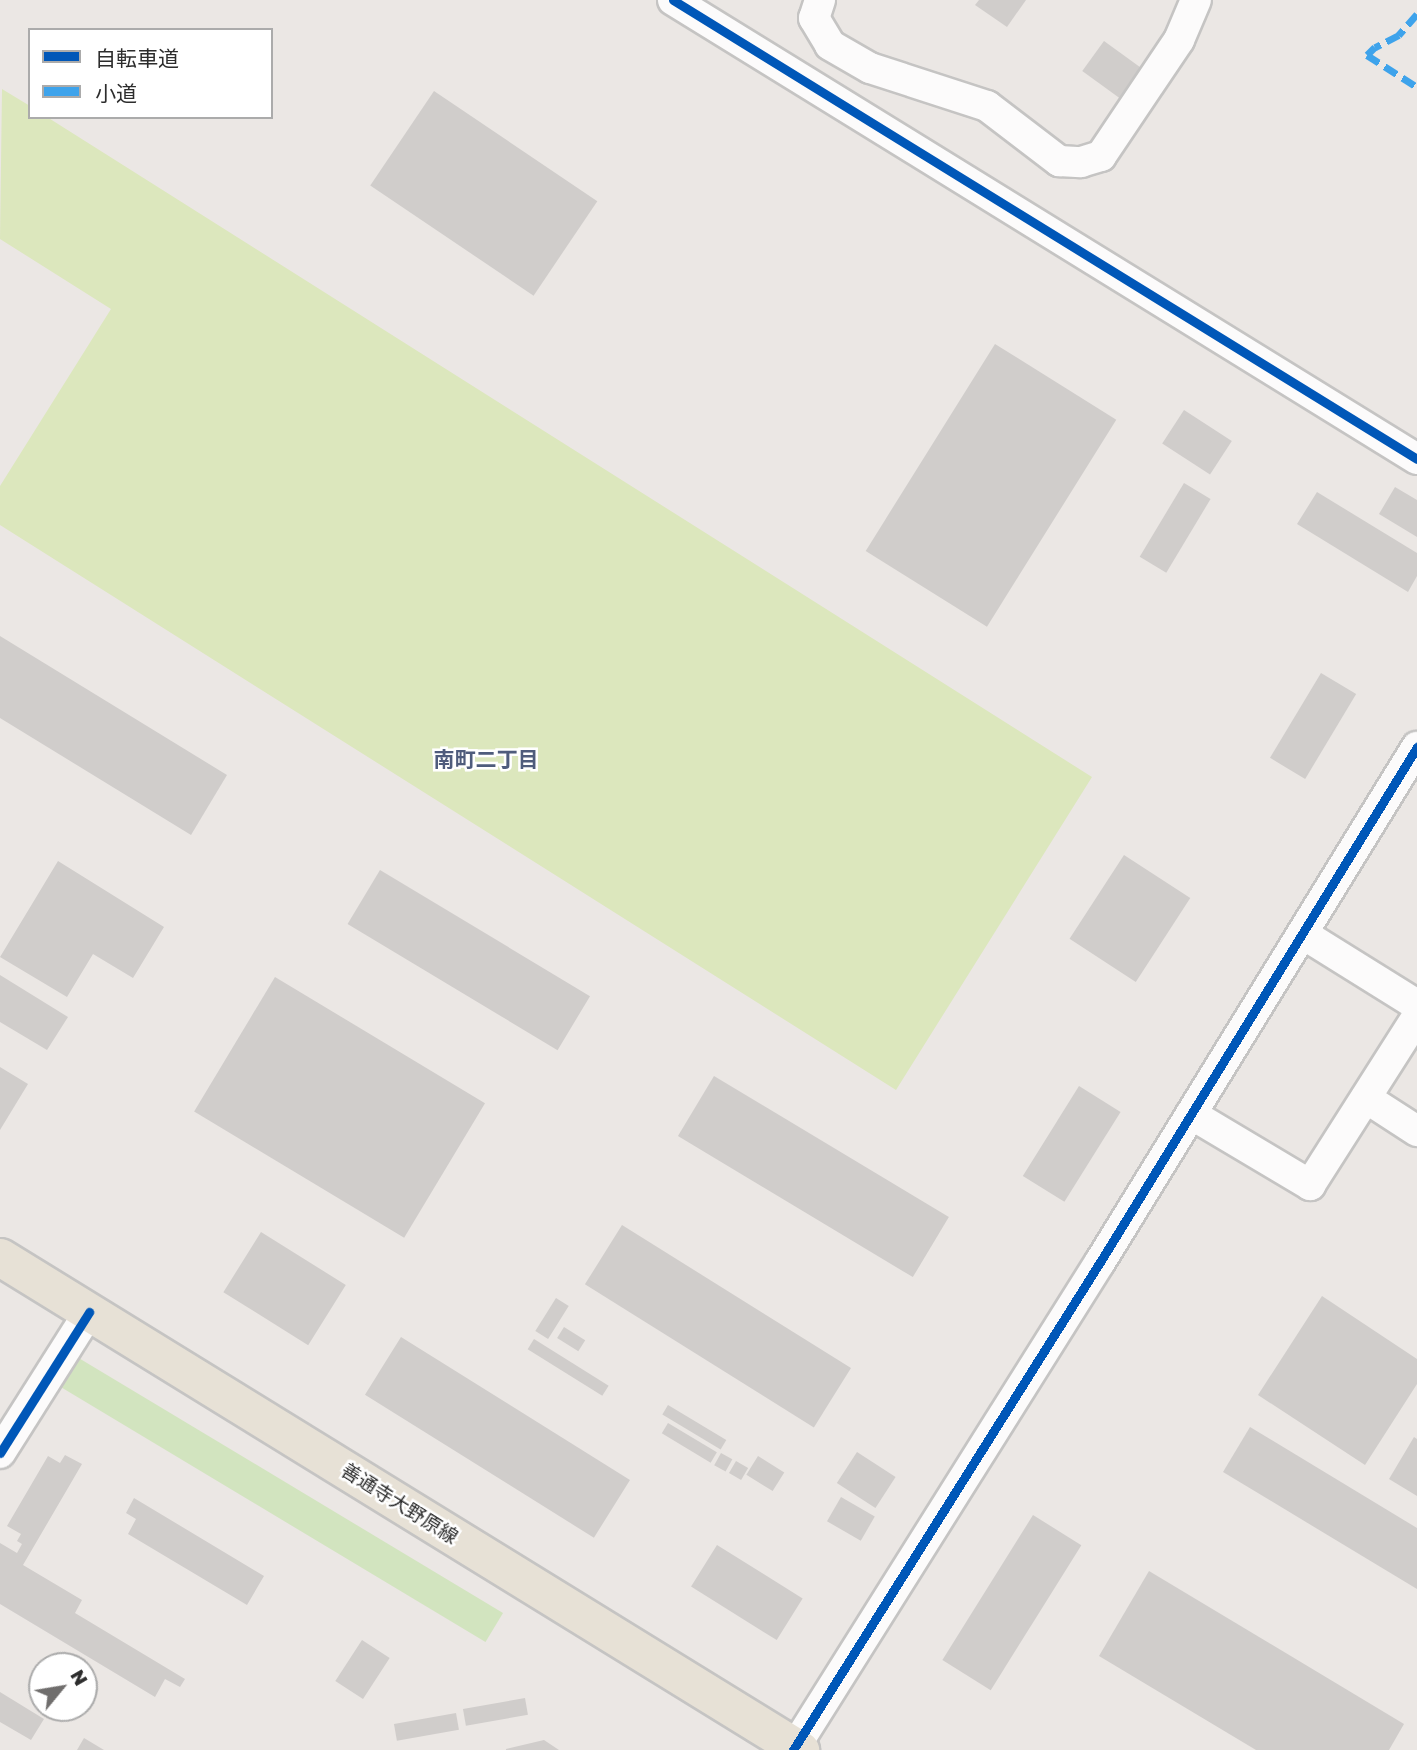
<!DOCTYPE html>
<meta charset="utf-8">
<style>
body{margin:0}
#map{position:relative;width:1417px;height:1750px;overflow:hidden;background:#ebe7e4;font-family:"Golos Text","Noto Sans JP",sans-serif}
div>[style]{position:absolute}
.green>*{inset:0;background:#d2e4bf;transform-origin:0 0}
.pitch>*{inset:0;background:#dce7bd}
.building>*{inset:0;background:#d0cdcb;transform-origin:0 0}
.roads{filter:drop-shadow(2px 0 #c5c4c3) drop-shadow(-2px 0 #c5c4c3) drop-shadow(0 2px #c5c4c3) drop-shadow(0 -2px #c5c4c3)}
.minor>*{height:30px;margin:-15px;padding:0 15px;transform-origin:15px;border-radius:15px;background:#fcfbfb}
.major>*{height:37px;margin:-18.5px;padding:0 18.5px;transform-origin:18.5px;border-radius:18.5px;background:#e7e1d6}
.quiet>*{height:7px;margin-top:-3.5px;transform-origin:0;background:repeating-linear-gradient(90deg,#3ea3eb 0 14px,transparent 0 21px)}
.cycleway>*{height:9px;margin:-4.5px;padding:0 4.5px;transform-origin:4.5px;border-radius:4.5px;background:#0057b8}
span{translate:-50% -50%;white-space:nowrap;text-align:center;line-height:1.15;-webkit-text-stroke:5px #fff;paint-order:stroke}
.street-label{font-size:19px;color:#2d2d2d}
.neighbourhood-label{font-size:21px;color:#4f5c7c;font-weight:700}
.legend{position:absolute;left:28px;top:28px;width:245px;height:91px;box-sizing:border-box;background:#fff;border:2px solid #ababab;margin:0;padding:9px 12px;list-style:none;font-size:21px;color:#2d2d2d}
.legend li{display:flex;align-items:center;gap:14px;height:35px}
.legend b{width:35px;border:2px solid #ababab}
.north{position:absolute;left:28px;top:1652px;width:70px;height:70px;box-sizing:border-box;background:#fff;border:2px solid #ababab;border-radius:50%;rotate:60deg;font-size:19px;font-weight:700;line-height:28px;text-align:center;color:#2d2d2d}
.north::after{content:'';display:block;margin:auto;width:24px;height:32px;background:#706e6d;clip-path:polygon(50% 0,100% 100%,50% 72%,0 100%)}
</style>
<div id="map">
<div class="green">
<i style="left:77px;top:1357px;width:497px;height:34px;rotate:31deg"></i>
</div>
<div class="pitch">
<i style="clip-path:polygon(2px 89px,30px 106px,30px 117px,47px 117px,1092px 777px,896px 1090px,0 525px,0 486px,111px 309px,0 239px)"></i>
</div>
<div class="building">
<i style="clip-path:polygon(979px 0,1026px 0,1007px 27px,975px 5px)"></i>
<i style="left:1104px;top:41px;width:46px;height:37px;rotate:36deg"></i>
<i style="left:434px;top:91px;width:197px;height:114px;rotate:34deg"></i>
<i style="left:995px;top:344px;width:143px;height:244px;rotate:32deg"></i>
<i style="left:1184px;top:410px;width:57px;height:40px;rotate:33deg"></i>
<i style="left:1184px;top:483px;width:31px;height:86px;rotate:31deg"></i>
<i style="clip-path:polygon(1395px 487px,1417px 500px,1417px 537px,1379px 514px)"></i>
<i style="clip-path:polygon(1317px 492px,1417px 553px,1417px 576px,1408px 592px,1297px 524px)"></i>
<i style="clip-path:polygon(0 636px,227px 775px,191px 835px,0 718px)"></i>
<i style="left:1321px;top:673px;width:41px;height:99px;rotate:31deg"></i>
<i style="left:1124px;top:855px;width:79px;height:100px;rotate:33deg"></i>
<i style="clip-path:polygon(58px 861px,164px 927px,133px 978px,93px 954px,67px 997px,0 957px)"></i>
<i style="left:380px;top:870px;width:245px;height:63px;rotate:31deg"></i>
<i style="clip-path:polygon(0 975px,68px 1017px,47px 1050px,0 1022px)"></i>
<i style="left:275px;top:977px;width:245px;height:157px;rotate:31deg"></i>
<i style="clip-path:polygon(0 1067px,28px 1084px,0 1130px)"></i>
<i style="left:714px;top:1076px;width:274px;height:70px;rotate:31deg"></i>
<i style="left:1079px;top:1086px;width:49px;height:106px;rotate:32deg"></i>
<i style="left:622px;top:1225px;width:270px;height:70px;rotate:32deg"></i>
<i style="left:261px;top:1232px;width:100px;height:71px;rotate:32deg"></i>
<i style="clip-path:polygon(1322px 1296px,1417px 1359px,1417px 1384px,1365px 1465px,1258px 1395px)"></i>
<i style="left:556px;top:1298px;width:15px;height:39px;rotate:32deg"></i>
<i style="left:564px;top:1327px;width:25px;height:13px;rotate:32deg"></i>
<i style="left:401px;top:1337px;width:270px;height:68px;rotate:32deg"></i>
<i style="left:534px;top:1339px;width:88px;height:12px;rotate:32deg"></i>
<i style="left:668px;top:1405px;width:68px;height:11px;rotate:31deg"></i>
<i style="left:668px;top:1423px;width:57px;height:12px;rotate:31deg"></i>
<i style="clip-path:polygon(1250px 1427px,1417px 1528px,1417px 1589px,1223px 1472px)"></i>
<i style="clip-path:polygon(1414px 1437px,1417px 1439px,1417px 1496px,1389px 1479px)"></i>
<i style="left:857px;top:1452px;width:46px;height:37px;rotate:33deg"></i>
<i style="left:721px;top:1453px;width:13px;height:14px;rotate:29deg"></i>
<i style="clip-path:polygon(65px 1455px,82px 1464px,23px 1565px,82px 1600px,75px 1613px,185px 1679px,180px 1687px,165px 1679px,155px 1697px,0 1604px,0 1543px,17px 1553px,22px 1544px,17px 1541px,21px 1534px,7px 1526px,48px 1456px,60px 1463px)"></i>
<i style="left:758px;top:1456px;width:31px;height:22px;rotate:32deg"></i>
<i style="left:736px;top:1461px;width:14px;height:14px;rotate:30deg"></i>
<i style="left:841px;top:1497px;width:39px;height:28px;rotate:30deg"></i>
<i style="clip-path:polygon(134px 1498px,264px 1576px,247px 1605px,128px 1534px,136px 1519px,126px 1513px)"></i>
<i style="left:1033px;top:1515px;width:57px;height:171px;rotate:32deg"></i>
<i style="left:717px;top:1545px;width:101px;height:49px;rotate:32deg"></i>
<i style="clip-path:polygon(1149px 1571px,1404px 1724px,1389px 1750px,1256px 1750px,1099px 1656px)"></i>
<i style="left:362px;top:1640px;width:33px;height:49px;rotate:33deg"></i>
<i style="clip-path:polygon(0 1692px,44px 1719px,31px 1740px,0 1722px)"></i>
<i style="left:525px;top:1698px;width:17px;height:63px;rotate:80deg"></i>
<i style="left:456px;top:1713px;width:17px;height:63px;rotate:80deg"></i>
<i style="clip-path:polygon(84px 1738px,104px 1750px,77px 1750px)"></i>
<i style="clip-path:polygon(544px 1740px,559px 1750px,506px 1750px,506px 1749px)"></i>
</div>
<div class="roads">
<div class="minor">
<i style="left:673px;top:0;width:874px;rotate:31.67deg"></i>
<i style="left:820px;top:0;width:19px;rotate:108deg"></i>
<i style="left:814px;top:18px;width:31px;rotate:59deg"></i>
<i style="left:830px;top:45px;width:46px;rotate:29.9deg"></i>
<i style="left:870px;top:68px;width:123px;rotate:18deg"></i>
<i style="left:987px;top:106px;width:91px;rotate:37.4deg"></i>
<i style="left:1059px;top:161px;width:22px;rotate:3deg"></i>
<i style="left:1081px;top:162px;width:21px;rotate:-17deg"></i>
<i style="left:1101px;top:156px;width:140px;rotate:-56.1deg"></i>
<i style="left:1179px;top:40px;width:43px;rotate:-67deg"></i>
<i style="left:1303px;top:934px;width:134px;rotate:31.9deg"></i>
<i style="left:1366px;top:1098px;width:61px;rotate:32.9deg"></i>
<i style="left:1191px;top:1114px;width:139px;rotate:30.8deg"></i>
<i style="left:1310px;top:1185px;width:199px;rotate:-57.5deg"></i>
<i style="left:0;top:1453px;width:167px;rotate:-57.7deg"></i>
<i style="left:793px;top:1750px;width:577px;rotate:-57.83deg"></i>
<i style="left:1100px;top:1262px;width:605px;rotate:-58.39deg"></i>
</div>
<div class="major">
<i style="left:0;top:1257px;width:940px;rotate:31.64deg"></i>
</div>
</div>
<div class="quiet">
<i style="left:1417px;top:14px;width:28px;rotate:131deg"></i>
<i style="left:1399px;top:35px;width:27px;rotate:153deg"></i>
<i style="left:1375px;top:47px;width:11px;rotate:135deg"></i>
<i style="left:1367px;top:55px;width:59px;rotate:32.6deg"></i>
</div>
<div class="cycleway">
<i style="left:673px;top:0;width:874px;rotate:31.67deg"></i>
<i style="left:0;top:1453px;width:167px;rotate:-57.7deg"></i>
<i style="left:793px;top:1750px;width:577px;rotate:-57.83deg"></i>
<i style="left:1100px;top:1262px;width:605px;rotate:-58.39deg"></i>
</div>
<div class="street-label">
<span style="left:400px;top:1503px;rotate:32deg">善通寺大野原線</span>
</div>
<div class="neighbourhood-label">
<span style="left:486px;top:759px">南町二丁目</span>
</div>
<ul class="legend">
<li><b style="height:9px;background:#0057b8"></b>自転車道</li>
<li><b style="height:9px;background:#3ea3eb"></b>小道</li>
</ul>
<div class="north">N</div>
</div>
